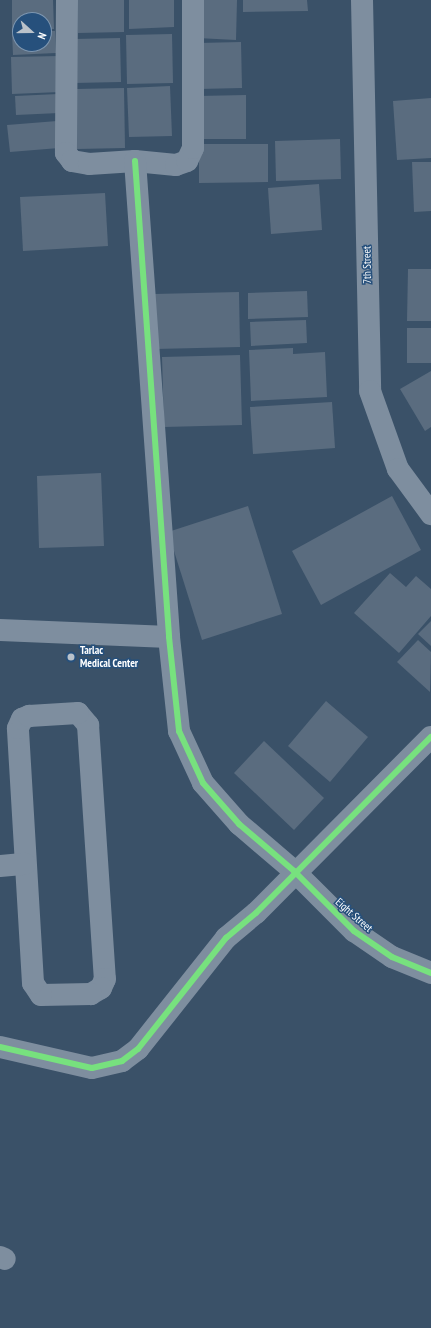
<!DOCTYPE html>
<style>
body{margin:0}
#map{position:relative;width:431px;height:1328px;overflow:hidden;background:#3a5168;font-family:"PT Sans Narrow",sans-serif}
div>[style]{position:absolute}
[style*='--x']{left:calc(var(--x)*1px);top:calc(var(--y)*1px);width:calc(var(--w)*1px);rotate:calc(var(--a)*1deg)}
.building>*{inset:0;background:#5a6c7f}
.minor>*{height:22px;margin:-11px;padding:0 11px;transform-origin:11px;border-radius:11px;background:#7e8e9f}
.cycleway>*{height:6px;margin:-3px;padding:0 3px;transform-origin:3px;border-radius:3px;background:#77e17e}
.dots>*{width:11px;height:11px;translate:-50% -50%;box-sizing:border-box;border:2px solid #26507c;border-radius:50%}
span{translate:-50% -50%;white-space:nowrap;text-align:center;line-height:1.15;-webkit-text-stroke:3px #26507c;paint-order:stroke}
.street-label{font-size:11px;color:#fff}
.poi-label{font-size:11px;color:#fff;font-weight:700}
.left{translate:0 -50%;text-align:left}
.north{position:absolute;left:12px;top:12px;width:40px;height:40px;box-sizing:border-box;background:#26507c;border:1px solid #7d96b0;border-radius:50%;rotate:111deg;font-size:11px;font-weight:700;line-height:16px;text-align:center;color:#fff}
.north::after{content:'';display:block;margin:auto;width:14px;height:18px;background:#bac2ca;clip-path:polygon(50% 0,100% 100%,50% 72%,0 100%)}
</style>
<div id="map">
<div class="building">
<div style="clip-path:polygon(12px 0,53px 0,54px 29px,44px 29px,44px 20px,20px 20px,20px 30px,12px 30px)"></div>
<div style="clip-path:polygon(78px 0,124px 0,124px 32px,78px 33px)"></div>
<div style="clip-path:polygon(129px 0,174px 0,174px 27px,129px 29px)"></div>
<div style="clip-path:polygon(199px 0,237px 0,236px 40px,197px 38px)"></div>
<div style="clip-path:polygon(243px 0,307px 0,308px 11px,243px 12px)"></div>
<div style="clip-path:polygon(44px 31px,55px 31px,56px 53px,13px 55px,12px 33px,20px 33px,20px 44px,44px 44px)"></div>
<div style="clip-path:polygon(172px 34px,173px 83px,127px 84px,126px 35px)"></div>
<div style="clip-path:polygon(120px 38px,121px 82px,74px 83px,74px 39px)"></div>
<div style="clip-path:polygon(241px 42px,242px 88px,199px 89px,198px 43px)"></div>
<div style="clip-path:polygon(59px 56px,60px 92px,12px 94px,11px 57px)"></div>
<div style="clip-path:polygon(170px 86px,172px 136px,129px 137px,127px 88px)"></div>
<div style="clip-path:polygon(124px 88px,125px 148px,77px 149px,76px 89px)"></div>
<div style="clip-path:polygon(58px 94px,59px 113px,16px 115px,15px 96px)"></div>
<div style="clip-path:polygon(246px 95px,246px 139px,199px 139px,198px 96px)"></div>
<div style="clip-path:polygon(431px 98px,431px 158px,397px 160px,393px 101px)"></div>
<div style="clip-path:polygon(57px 121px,59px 148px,10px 152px,7px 125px)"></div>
<div style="clip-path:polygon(340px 139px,341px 179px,276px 181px,275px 141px)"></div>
<div style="clip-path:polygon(199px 144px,268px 144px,268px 182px,199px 183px)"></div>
<div style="clip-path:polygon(412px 162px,431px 162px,431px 211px,414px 212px)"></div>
<div style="clip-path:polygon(319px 184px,322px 230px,271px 234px,268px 188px)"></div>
<div style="clip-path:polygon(105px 193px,108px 246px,23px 251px,20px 197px)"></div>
<div style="clip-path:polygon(408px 269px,431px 269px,431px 321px,407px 321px)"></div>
<div style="clip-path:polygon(307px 291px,308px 317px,248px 319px,248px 293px)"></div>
<div style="clip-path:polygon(239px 292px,240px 347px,155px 349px,154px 294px)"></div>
<div style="clip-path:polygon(306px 320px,307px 343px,251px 346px,250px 322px)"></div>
<div style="clip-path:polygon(407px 328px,431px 328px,431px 363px,407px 363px)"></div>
<div style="clip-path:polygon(293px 348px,293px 354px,325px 352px,327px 397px,251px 401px,249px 350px)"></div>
<div style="clip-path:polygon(240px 355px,242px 425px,164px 427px,162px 357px)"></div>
<div style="clip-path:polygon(431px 371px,431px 427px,425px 431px,400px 389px)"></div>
<div style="clip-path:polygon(332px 402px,335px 448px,253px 454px,250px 407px)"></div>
<div style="clip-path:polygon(101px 473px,104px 546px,39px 548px,37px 476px)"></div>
<div style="clip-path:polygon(392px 496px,421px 550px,321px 605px,292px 551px)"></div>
<div style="clip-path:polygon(248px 506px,282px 614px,202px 640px,168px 532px)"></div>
<div style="clip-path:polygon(390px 573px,406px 587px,416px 576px,431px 589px,431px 616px,399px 653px,354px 613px)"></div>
<div style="clip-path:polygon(431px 621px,431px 646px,418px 634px)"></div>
<div style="clip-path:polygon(418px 640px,431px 652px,430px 692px,397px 662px)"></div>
<div style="clip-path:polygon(326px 701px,368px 737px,330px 782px,288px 746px)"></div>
<div style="clip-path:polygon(264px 741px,324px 798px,294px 830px,234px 773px)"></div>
</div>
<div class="minor">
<div style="--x:67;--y:0;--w:153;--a:90.4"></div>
<div style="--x:66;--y:153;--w:10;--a:53"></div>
<div style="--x:72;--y:161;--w:17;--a:10"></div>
<div style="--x:89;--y:164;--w:46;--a:-3.7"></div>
<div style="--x:135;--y:161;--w:41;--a:5.6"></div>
<div style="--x:176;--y:165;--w:12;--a:-20"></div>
<div style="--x:187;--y:161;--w:14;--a:-65"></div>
<div style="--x:193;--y:148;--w:148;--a:-90"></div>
<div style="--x:362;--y:0;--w:391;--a:88.8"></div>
<div style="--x:370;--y:391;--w:83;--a:70.3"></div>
<div style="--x:398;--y:469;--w:56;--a:53.7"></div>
<div style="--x:135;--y:161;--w:477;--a:85.9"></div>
<div style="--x:169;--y:637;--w:95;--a:83.9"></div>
<div style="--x:179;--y:731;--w:57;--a:65.2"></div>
<div style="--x:203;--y:783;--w:55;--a:48.7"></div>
<div style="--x:239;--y:824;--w:72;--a:40.5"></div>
<div style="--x:294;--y:871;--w:85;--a:45"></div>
<div style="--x:354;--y:931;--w:46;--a:34.4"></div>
<div style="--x:392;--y:957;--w:42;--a:22.3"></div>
<div style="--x:0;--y:630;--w:169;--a:2.4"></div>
<div style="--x:78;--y:713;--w:16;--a:50"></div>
<div style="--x:88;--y:725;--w:255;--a:86.2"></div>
<div style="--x:105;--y:979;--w:10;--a:114"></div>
<div style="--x:101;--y:988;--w:12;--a:149"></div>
<div style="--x:91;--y:994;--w:50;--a:178.9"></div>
<div style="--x:41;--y:995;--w:14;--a:-124"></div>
<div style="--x:33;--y:983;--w:255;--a:-93.4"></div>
<div style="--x:18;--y:728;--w:10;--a:-66"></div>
<div style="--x:22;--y:719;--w:8;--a:-23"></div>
<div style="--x:29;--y:716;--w:49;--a:-3.5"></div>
<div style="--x:0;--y:866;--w:25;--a:-5"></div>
<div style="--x:0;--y:1047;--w:94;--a:12.9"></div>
<div style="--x:92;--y:1068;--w:31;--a:-13"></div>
<div style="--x:122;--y:1061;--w:20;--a:-37"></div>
<div style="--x:138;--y:1049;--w:142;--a:-51.6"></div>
<div style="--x:226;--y:938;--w:39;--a:-40"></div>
<div style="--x:256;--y:913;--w:248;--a:-45.2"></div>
<div style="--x:0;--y:1257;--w:5;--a:22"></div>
</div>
<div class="cycleway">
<div style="--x:135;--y:161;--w:477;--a:85.9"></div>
<div style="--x:169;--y:637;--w:95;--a:83.9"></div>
<div style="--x:179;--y:731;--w:57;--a:65.2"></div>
<div style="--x:203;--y:783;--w:55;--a:48.7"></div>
<div style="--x:239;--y:824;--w:72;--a:40.5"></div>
<div style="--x:294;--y:871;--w:85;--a:45"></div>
<div style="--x:354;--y:931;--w:46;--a:34.4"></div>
<div style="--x:392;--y:957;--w:42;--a:22.3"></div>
<div style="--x:0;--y:1047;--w:94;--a:12.9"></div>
<div style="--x:92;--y:1068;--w:31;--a:-13"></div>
<div style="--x:122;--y:1061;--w:20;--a:-37"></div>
<div style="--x:138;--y:1049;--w:142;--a:-51.6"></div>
<div style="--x:226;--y:938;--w:39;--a:-40"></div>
<div style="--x:256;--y:913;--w:248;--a:-45.2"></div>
</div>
<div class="dots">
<div style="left:71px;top:657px;background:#bac2ca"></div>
</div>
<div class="street-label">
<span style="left:367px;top:265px;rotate:-91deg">7th Street</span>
<span style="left:354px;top:915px;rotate:41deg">Eight Street</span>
</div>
<div class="poi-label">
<span class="left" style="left:80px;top:657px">Tarlac<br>Medical Center</span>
</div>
<div class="north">N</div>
</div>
